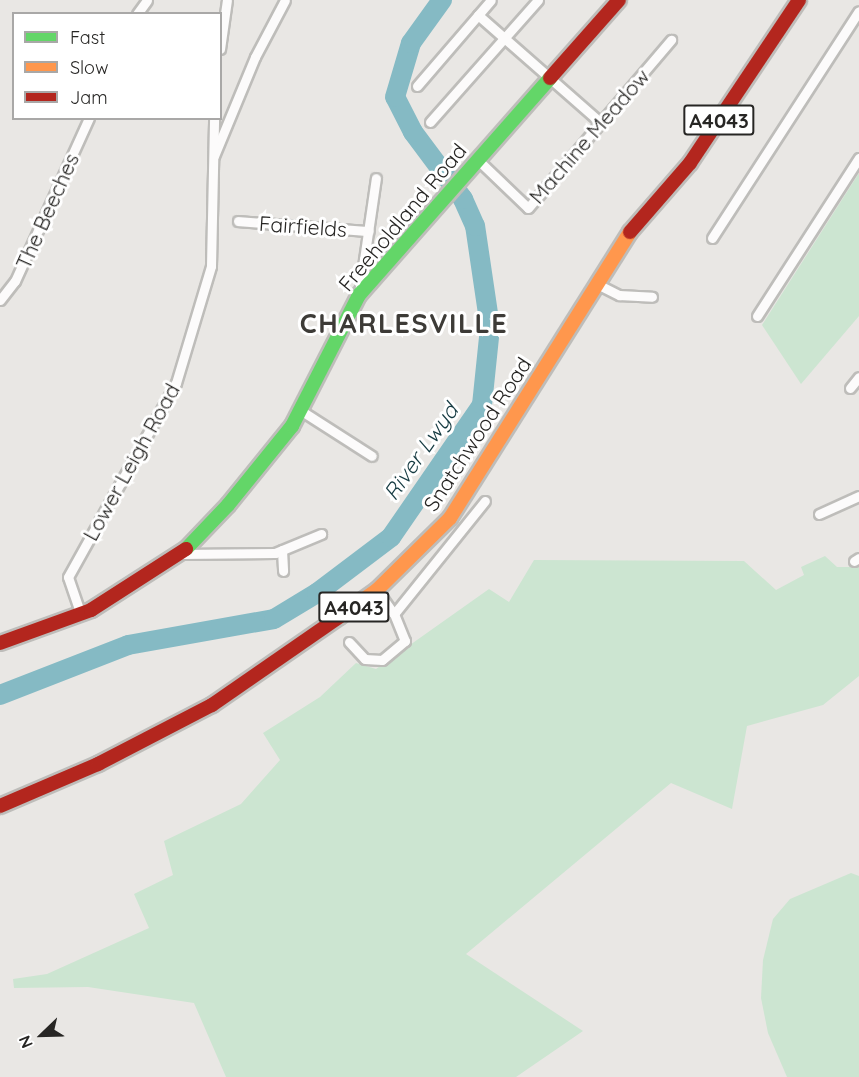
<!DOCTYPE html>
<style>
body{margin:0}
#map{position:relative;width:859px;height:1077px;overflow:hidden;background:#e9e7e4;font-family:Quicksand,sans-serif}
div>[style]{position:absolute}
[style*='--x']{left:calc(var(--x)*1px);top:calc(var(--y)*1px);width:calc(var(--w)*1px);rotate:calc(var(--a)*1deg)}
.green>*{inset:0;background:#cce5d1}
.river>*{height:20px;margin:-10px;padding:0 10px;transform-origin:10px;border-radius:10px;background:#85bac4}
.roads{filter:drop-shadow(2px 0 #bebdba) drop-shadow(-2px 0 #bebdba) drop-shadow(0 2px #bebdba) drop-shadow(0 -2px #bebdba)}
.street>*{height:9px;margin:-4.5px;padding:0 4.5px;transform-origin:4.5px;border-radius:4.5px;background:#fcfbfb}
.fast>*{height:14px;margin:-7px;padding:0 7px;transform-origin:7px;border-radius:7px;background:#63d668}
.slow>*{height:14px;margin:-7px;padding:0 7px;transform-origin:7px;border-radius:7px;background:#ff974d}
.jam>*{height:14px;margin:-7px;padding:0 7px;transform-origin:7px;border-radius:7px;background:#b3261e}
span{translate:-50% -50%;white-space:nowrap;text-align:center;line-height:1.15;-webkit-text-stroke:6px #fff;paint-order:stroke}
.shield-label span{padding:2px 4px;background:#fff;border:2px solid;border-radius:4px;-webkit-text-stroke-width:0}
.shield-label{font-size:20px;color:#272624;font-weight:700}
.street-label{font-size:21px;color:#272624}
.water-label{font-size:22px;color:#153a41;font-style:italic}
.district-label{font-size:27px;color:#3d3b37;font-weight:700;letter-spacing:1.5px}
.legend{position:absolute;left:12px;top:12px;width:210px;height:108px;box-sizing:border-box;background:#fff;border:2px solid #a9a8a7;margin:0;padding:8px 10px;list-style:none;font-size:18px;color:#272624}
.legend li{display:flex;align-items:center;gap:12px;height:30px}
.legend b{width:30px;border:2px solid #a9a8a7}
.north{position:absolute;left:12px;top:1005px;width:60px;height:60px;-webkit-text-stroke:4px #fff;paint-order:stroke;rotate:247deg;font-size:16px;font-weight:700;line-height:24px;text-align:center;color:#272624}
.north::after{content:'';display:block;margin:auto;width:21px;height:27px;background:#272624;clip-path:polygon(50% 0,100% 100%,50% 72%,0 100%)}
</style>
<div id="map">
<div class="green">
<div style="clip-path:polygon(859px 173px,859px 316px,801px 384px,762px 325px)"></div>
<div style="clip-path:polygon(825px 556px,837px 567px,859px 567px,859px 676px,823px 705px,747px 726px,732px 809px,671px 783px,466px 954px,583px 1031px,516px 1077px,226px 1077px,194px 1003px,88px 987px,14px 988px,13px 979px,47px 974px,149px 928px,134px 894px,173px 875px,164px 841px,241px 804px,280px 760px,263px 733px,320px 697px,356px 663px,376px 669px,489px 589px,509px 602px,534px 560px,744px 561px,776px 590px,804px 575px,801px 567px)"></div>
<div style="clip-path:polygon(851px 873px,859px 876px,859px 1077px,787px 1077px,768px 1033px,761px 998px,763px 960px,773px 919px,790px 899px)"></div>
</div>
<div class="river">
<div style="--x:0;--y:695;--w:137;--a:-21.3"></div>
<div style="--x:128;--y:645;--w:148;--a:-10.1"></div>
<div style="--x:274;--y:619;--w:50;--a:-31.2"></div>
<div style="--x:317;--y:593;--w:93;--a:-37.1"></div>
<div style="--x:391;--y:537;--w:160;--a:-55.4"></div>
<div style="--x:482;--y:405;--w:78;--a:-84.1"></div>
<div style="--x:490;--y:327;--w:102;--a:-98.4"></div>
<div style="--x:475;--y:226;--w:30;--a:-114"></div>
<div style="--x:463;--y:199;--w:84;--a:-126.7"></div>
<div style="--x:413;--y:132;--w:39;--a:-117"></div>
<div style="--x:395;--y:97;--w:56;--a:-73.5"></div>
<div style="--x:411;--y:43;--w:53;--a:-54.2"></div>
</div>
<div class="roads">
<div class="street">
<div style="--x:137;--y:14;--w:17;--a:-54"></div>
<div style="--x:478;--y:15;--w:164;--a:41.3"></div>
<div style="--x:220;--y:49;--w:49;--a:-81.9"></div>
<div style="--x:417;--y:86;--w:113;--a:-49.3"></div>
<div style="--x:430;--y:122;--w:163;--a:-48.5"></div>
<div style="--x:214;--y:156;--w:107;--a:-67.5"></div>
<div style="--x:255;--y:57;--w:64;--a:-62.2"></div>
<div style="--x:478;--y:160;--w:69;--a:43.8"></div>
<div style="--x:528;--y:208;--w:221;--a:-49.6"></div>
<div style="--x:238;--y:221;--w:131;--a:4.4"></div>
<div style="--x:712;--y:238;--w:270;--a:-57.1"></div>
<div style="--x:597;--y:284;--w:25;--a:27"></div>
<div style="--x:619;--y:295;--w:33;--a:3"></div>
<div style="--x:359;--y:294;--w:117;--a:-81.7"></div>
<div style="--x:0;--y:300;--w:24;--a:-52"></div>
<div style="--x:15;--y:281;--w:179;--a:-65.6"></div>
<div style="--x:757;--y:316;--w:188;--a:-57.2"></div>
<div style="--x:850;--y:388;--w:14;--a:-51"></div>
<div style="--x:300;--y:410;--w:85;--a:32.6"></div>
<div style="--x:819;--y:514;--w:44;--a:-24.2"></div>
<div style="--x:282;--y:550;--w:21;--a:87"></div>
<div style="--x:181;--y:554;--w:94;--a:-0.6"></div>
<div style="--x:275;--y:553;--w:50;--a:-22.4"></div>
<div style="--x:854;--y:561;--w:6;--a:-31"></div>
<div style="--x:377;--y:590;--w:29;--a:55"></div>
<div style="--x:394;--y:614;--w:145;--a:-51.2"></div>
<div style="--x:81;--y:615;--w:40;--a:-108.9"></div>
<div style="--x:68;--y:577;--w:222;--a:-60.9"></div>
<div style="--x:176;--y:383;--w:122;--a:-73.3"></div>
<div style="--x:211;--y:266;--w:148;--a:-88.8"></div>
<div style="--x:349;--y:642;--w:23;--a:47"></div>
<div style="--x:365;--y:659;--w:17;--a:3"></div>
<div style="--x:382;--y:660;--w:30;--a:-40"></div>
<div style="--x:405;--y:641;--w:29;--a:-112"></div>
</div>
<div class="fast">
<div style="--x:186;--y:549;--w:61;--a:-46.3"></div>
<div style="--x:228;--y:505;--w:102;--a:-51"></div>
<div style="--x:292;--y:426;--w:147;--a:-62.9"></div>
<div style="--x:359;--y:295;--w:289;--a:-48.6"></div>
</div>
<div class="slow">
<div style="--x:339;--y:617;--w:47;--a:-35.4"></div>
<div style="--x:377;--y:590;--w:103;--a:-44.6"></div>
<div style="--x:450;--y:518;--w:338;--a:-57.8"></div>
</div>
<div class="jam">
<div style="--x:550;--y:78;--w:104;--a:-48.5"></div>
<div style="--x:630;--y:232;--w:91;--a:-49"></div>
<div style="--x:690;--y:163;--w:196;--a:-56.2"></div>
<div style="--x:0;--y:643;--w:97;--a:-19.9"></div>
<div style="--x:91;--y:610;--w:113;--a:-32.7"></div>
<div style="--x:0;--y:806;--w:107;--a:-23.2"></div>
<div style="--x:98;--y:764;--w:128;--a:-27.4"></div>
<div style="--x:212;--y:705;--w:155;--a:-34.7"></div>
</div>
</div>
<div class="shield-label">
<span style="left:719px;top:120px">A4043</span>
<span style="left:354px;top:607px">A4043</span>
</div>
<div class="street-label">
<span style="left:589px;top:136px;rotate:-49deg">Machine Meadow</span>
<span style="left:47px;top:211px;rotate:-66deg">The Beeches</span>
<span style="left:402px;top:217px;rotate:-50deg">Freeholdland Road</span>
<span style="left:303px;top:226px;rotate:4deg">Fairfields</span>
<span style="left:477px;top:434px;rotate:-57deg">Snatchwood Road</span>
<span style="left:131px;top:462px;rotate:-61deg">Lower Leigh Road</span>
</div>
<div class="water-label">
<span style="left:421px;top:452px;rotate:-55deg">River Lwyd</span>
</div>
<div class="district-label">
<span style="left:404px;top:324px">CHARLESVILLE</span>
</div>
<ul class="legend">
<li><b style="height:8px;background:#63d668"></b>Fast</li>
<li><b style="height:8px;background:#ff974d"></b>Slow</li>
<li><b style="height:8px;background:#b3261e"></b>Jam</li>
</ul>
<div class="north">N</div>
</div>
